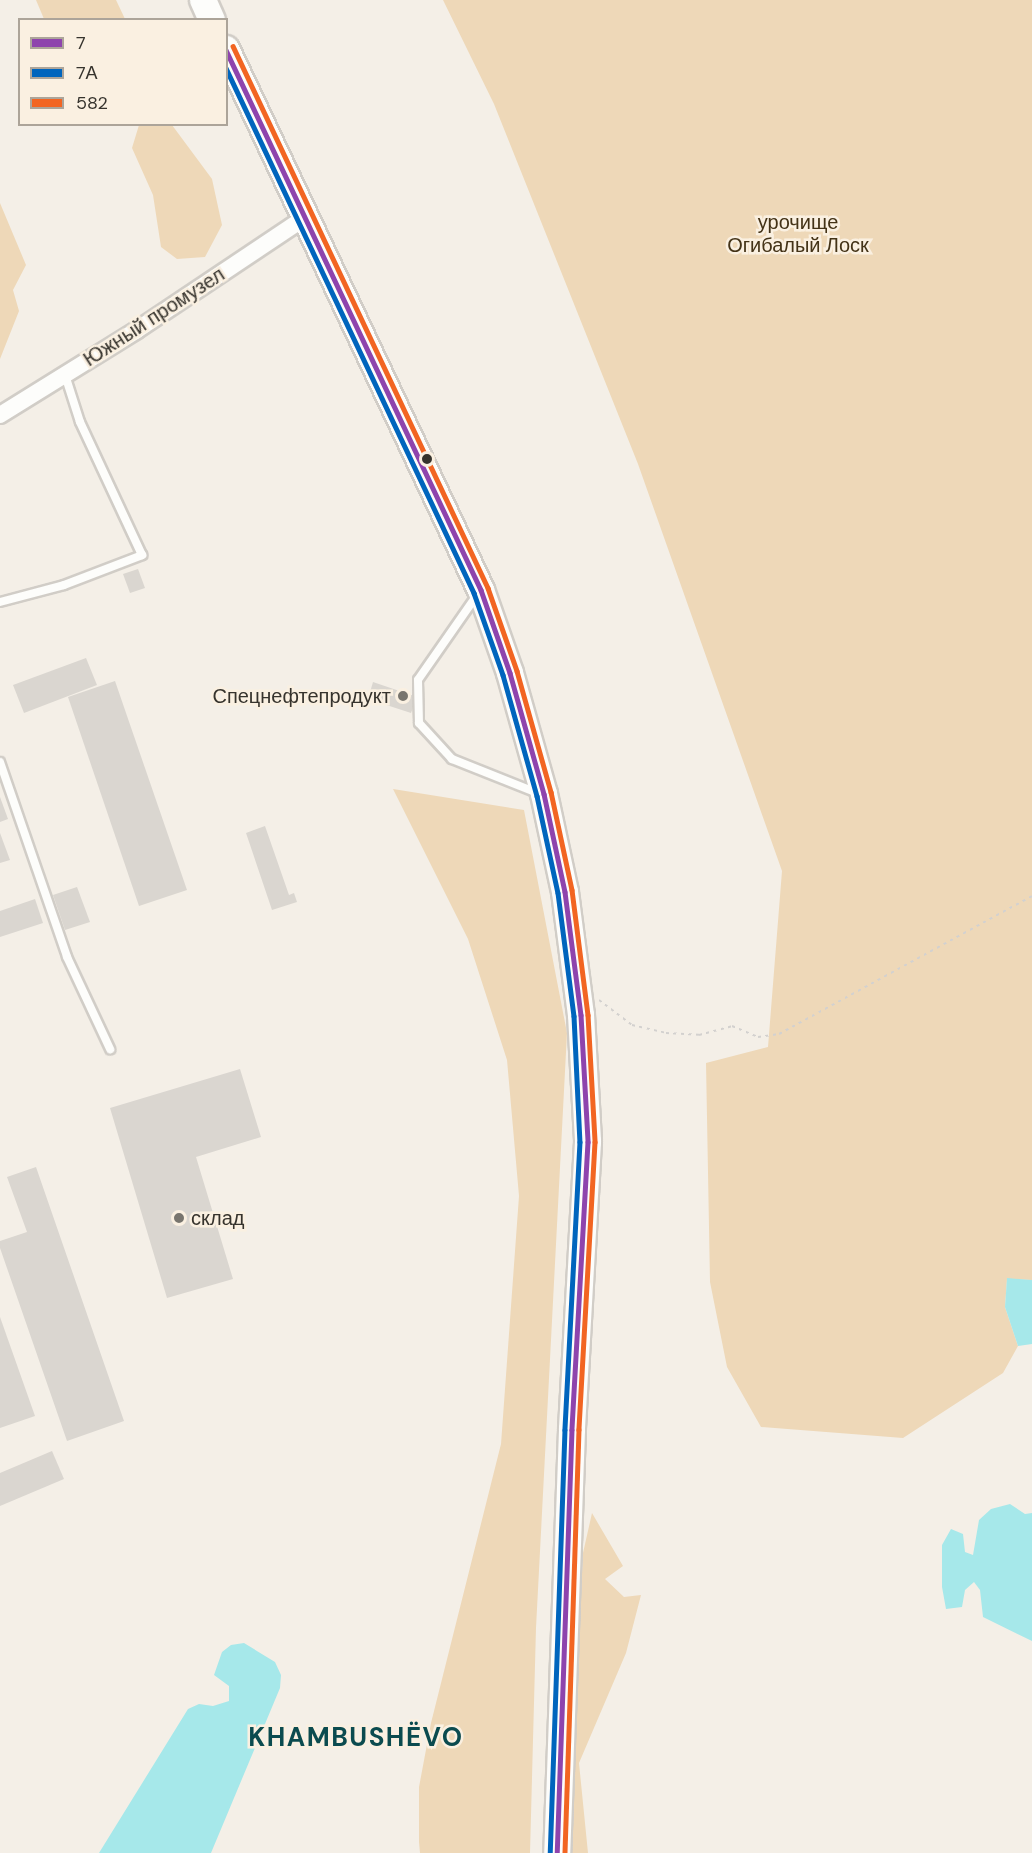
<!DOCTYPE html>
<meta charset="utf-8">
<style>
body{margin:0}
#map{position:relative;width:1032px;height:1853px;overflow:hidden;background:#f4efe7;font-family:"DM Sans",sans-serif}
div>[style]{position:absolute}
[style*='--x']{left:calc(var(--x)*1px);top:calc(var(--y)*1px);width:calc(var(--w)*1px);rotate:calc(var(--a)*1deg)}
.green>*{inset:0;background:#eed8b8}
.water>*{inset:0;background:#a6e8ea}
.building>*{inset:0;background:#dad6d0}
.path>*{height:2px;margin-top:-1px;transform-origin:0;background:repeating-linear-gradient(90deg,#d3d1cf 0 3px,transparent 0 7.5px)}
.roads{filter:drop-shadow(2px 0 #d1cdc7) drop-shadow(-2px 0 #d1cdc7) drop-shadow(0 2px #d1cdc7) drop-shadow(0 -2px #d1cdc7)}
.service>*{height:8px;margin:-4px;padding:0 4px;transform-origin:4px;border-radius:4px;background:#fdfdfb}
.minor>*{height:16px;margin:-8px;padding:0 8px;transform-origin:8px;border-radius:8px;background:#fdfdfb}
.primary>*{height:26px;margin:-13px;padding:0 13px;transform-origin:13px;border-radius:13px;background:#fdfdfb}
.bus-1>*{height:4.5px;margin:-2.25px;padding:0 2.25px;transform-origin:2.25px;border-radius:2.25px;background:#8e44ad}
.bus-2>*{height:4.5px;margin:-2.25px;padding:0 2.25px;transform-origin:2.25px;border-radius:2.25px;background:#0065bd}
.bus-3>*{height:4.5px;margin:-2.25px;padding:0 2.25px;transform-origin:2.25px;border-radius:2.25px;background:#f26522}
.dots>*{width:16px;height:16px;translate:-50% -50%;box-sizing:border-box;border:3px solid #faf0e1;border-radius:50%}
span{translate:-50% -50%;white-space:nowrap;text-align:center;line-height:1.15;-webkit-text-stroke:5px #faf0e1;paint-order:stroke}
.park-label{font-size:20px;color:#443317}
.street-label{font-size:20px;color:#36332d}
.poi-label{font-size:20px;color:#36332d}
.right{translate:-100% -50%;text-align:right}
.left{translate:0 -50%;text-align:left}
.district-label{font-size:26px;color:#0b4b4f;font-weight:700;letter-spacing:1.5px}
.legend{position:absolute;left:18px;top:18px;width:210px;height:108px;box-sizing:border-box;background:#faf0e1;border:2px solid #aca499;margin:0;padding:8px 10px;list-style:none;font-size:18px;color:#36332d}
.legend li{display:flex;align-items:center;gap:12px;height:30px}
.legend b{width:30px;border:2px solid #aca499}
</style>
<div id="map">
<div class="green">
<div style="clip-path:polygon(36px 0,116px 0,125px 19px,44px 19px)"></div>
<div style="clip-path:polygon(443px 0,1032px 0,1032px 1280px,1007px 1279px,1005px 1307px,1018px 1346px,1003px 1373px,903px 1438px,761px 1427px,727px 1367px,710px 1282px,706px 1063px,768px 1047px,782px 871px,638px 464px,494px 104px)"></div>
<div style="clip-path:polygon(139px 125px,172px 125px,212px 179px,222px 225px,205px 257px,177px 259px,161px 247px,153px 195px,132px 148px)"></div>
<div style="clip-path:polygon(0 203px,26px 265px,13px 290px,19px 311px,0 359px)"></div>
<div style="clip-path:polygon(393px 789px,524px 810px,567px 1033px,536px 1628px,530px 1853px,420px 1853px,419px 1842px,419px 1787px,431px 1723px,501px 1444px,519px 1196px,507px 1060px,468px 939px)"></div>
<div style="clip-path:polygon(592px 1513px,623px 1566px,605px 1579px,624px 1597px,641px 1595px,626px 1653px,579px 1763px,588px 1853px,572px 1853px,570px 1810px,583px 1553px)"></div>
</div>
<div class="water">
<div style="clip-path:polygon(1007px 1278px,1032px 1280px,1032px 1344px,1018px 1346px,1005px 1307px)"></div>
<div style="clip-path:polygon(1010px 1504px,1025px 1514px,1032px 1513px,1032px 1641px,983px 1617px,980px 1590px,974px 1582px,965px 1590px,962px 1607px,946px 1609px,942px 1587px,942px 1545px,951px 1529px,963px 1534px,965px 1552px,973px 1555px,979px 1520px,991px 1509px)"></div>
<div style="clip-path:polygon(244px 1643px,275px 1662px,281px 1675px,280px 1688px,211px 1853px,99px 1853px,188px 1709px,199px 1704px,213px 1706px,229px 1701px,229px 1686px,214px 1675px,222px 1652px,231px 1645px)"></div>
</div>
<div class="building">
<div style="clip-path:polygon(138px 569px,145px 588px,130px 593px,123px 574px)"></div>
<div style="clip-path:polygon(86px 658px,97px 685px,24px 713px,13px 685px)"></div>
<div style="clip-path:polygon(115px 681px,187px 890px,139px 906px,68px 697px)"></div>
<div style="clip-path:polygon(373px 682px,417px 697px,411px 713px,368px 699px)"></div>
<div style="clip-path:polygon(0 797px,8px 819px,0 822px)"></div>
<div style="clip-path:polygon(265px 826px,289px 895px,294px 893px,297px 902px,272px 910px,246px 833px)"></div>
<div style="clip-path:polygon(0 833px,10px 860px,0 863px)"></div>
<div style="clip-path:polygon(77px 887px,90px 922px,65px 930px,53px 895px)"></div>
<div style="clip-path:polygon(35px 899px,43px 923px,0 937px,0 911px)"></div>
<div style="clip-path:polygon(240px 1069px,261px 1137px,196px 1157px,233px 1279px,167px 1298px,110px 1108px)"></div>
<div style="clip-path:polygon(36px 1167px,124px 1421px,67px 1441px,0 1248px,0 1241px,27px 1232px,7px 1177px)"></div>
<div style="clip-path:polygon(0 1317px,35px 1416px,0 1428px)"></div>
<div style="clip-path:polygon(52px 1451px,64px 1479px,0 1506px,0 1473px)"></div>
</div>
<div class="path">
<div style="--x:599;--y:1000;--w:41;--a:37.1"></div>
<div style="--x:632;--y:1025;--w:35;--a:13"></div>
<div style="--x:666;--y:1033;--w:33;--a:3"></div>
<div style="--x:699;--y:1035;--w:34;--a:-15"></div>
<div style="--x:732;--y:1026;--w:28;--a:23"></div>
<div style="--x:758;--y:1037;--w:21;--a:-8"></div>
<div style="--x:779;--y:1034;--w:288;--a:-28.6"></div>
</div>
<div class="roads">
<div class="service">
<div style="--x:477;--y:595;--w:103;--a:124.8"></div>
<div style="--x:418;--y:680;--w:43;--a:88.7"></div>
<div style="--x:419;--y:723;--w:49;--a:47.5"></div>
<div style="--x:452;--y:759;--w:95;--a:21.7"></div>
<div style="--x:0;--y:602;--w:66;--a:-14.9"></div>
<div style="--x:64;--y:585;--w:84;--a:-21"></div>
<div style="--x:142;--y:555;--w:147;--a:-115"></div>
<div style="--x:80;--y:422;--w:49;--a:-107.7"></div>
<div style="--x:0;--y:762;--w:206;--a:71"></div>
<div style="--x:67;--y:957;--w:102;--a:64.9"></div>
</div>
<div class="minor">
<div style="--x:0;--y:415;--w:161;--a:-31.8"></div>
<div style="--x:137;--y:330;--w:205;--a:-33.8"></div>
</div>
<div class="primary">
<div style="--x:203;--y:0;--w:22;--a:66"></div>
<div style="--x:226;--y:49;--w:598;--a:64.76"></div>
<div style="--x:481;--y:590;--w:88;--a:70.7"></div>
<div style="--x:510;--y:673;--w:126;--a:74.3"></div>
<div style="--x:544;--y:794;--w:100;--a:77.9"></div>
<div style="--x:565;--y:892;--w:124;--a:82.6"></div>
<div style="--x:581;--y:1015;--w:127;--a:86.8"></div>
<div style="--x:588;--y:1142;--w:288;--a:93.2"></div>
<div style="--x:572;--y:1430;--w:423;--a:92"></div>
</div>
</div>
<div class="bus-1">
<div style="--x:226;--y:50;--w:597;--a:64.72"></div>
<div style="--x:481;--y:590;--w:88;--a:70.7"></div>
<div style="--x:510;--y:673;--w:126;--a:74.3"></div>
<div style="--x:544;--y:794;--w:100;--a:77.9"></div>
<div style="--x:565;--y:892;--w:124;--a:82.6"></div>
<div style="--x:581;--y:1015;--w:127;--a:86.8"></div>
<div style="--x:588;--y:1142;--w:288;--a:93.2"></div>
<div style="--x:572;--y:1430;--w:423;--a:92"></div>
</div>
<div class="bus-2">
<div style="--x:226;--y:68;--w:581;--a:64.71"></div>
<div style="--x:474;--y:593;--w:87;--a:70.5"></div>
<div style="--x:503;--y:675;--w:126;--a:74.3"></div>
<div style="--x:537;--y:796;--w:99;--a:77.8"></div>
<div style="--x:558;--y:893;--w:124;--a:82.6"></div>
<div style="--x:574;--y:1016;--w:126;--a:87.3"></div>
<div style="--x:580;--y:1142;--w:288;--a:93"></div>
<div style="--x:565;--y:1430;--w:423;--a:92"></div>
</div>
<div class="bus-3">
<div style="--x:233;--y:46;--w:599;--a:64.8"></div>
<div style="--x:488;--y:588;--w:88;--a:70.7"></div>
<div style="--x:517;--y:671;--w:126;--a:74.3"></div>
<div style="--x:551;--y:792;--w:100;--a:77.9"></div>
<div style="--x:572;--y:890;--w:126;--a:82.7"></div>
<div style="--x:588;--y:1015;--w:127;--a:86.8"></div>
<div style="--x:595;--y:1142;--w:288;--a:93.2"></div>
<div style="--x:579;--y:1430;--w:423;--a:91.9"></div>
</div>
<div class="dots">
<div style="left:427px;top:459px;background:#36332d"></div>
<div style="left:403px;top:696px;background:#78756e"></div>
<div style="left:179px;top:1218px;background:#78756e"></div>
</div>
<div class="park-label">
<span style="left:798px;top:234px">урочище<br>Огибалый Лоск</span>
</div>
<div class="street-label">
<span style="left:154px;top:317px;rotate:-33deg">Южный промузел</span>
</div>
<div class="poi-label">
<span class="right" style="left:391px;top:696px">Спецнефтепродукт</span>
<span class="left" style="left:191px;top:1218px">склад</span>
</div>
<div class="district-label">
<span style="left:356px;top:1738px">KHAMBUSHËVO</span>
</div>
<ul class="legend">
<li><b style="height:8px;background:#8e44ad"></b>7</li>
<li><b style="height:8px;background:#0065bd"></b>7А</li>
<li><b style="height:8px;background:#f26522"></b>582</li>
</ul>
</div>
